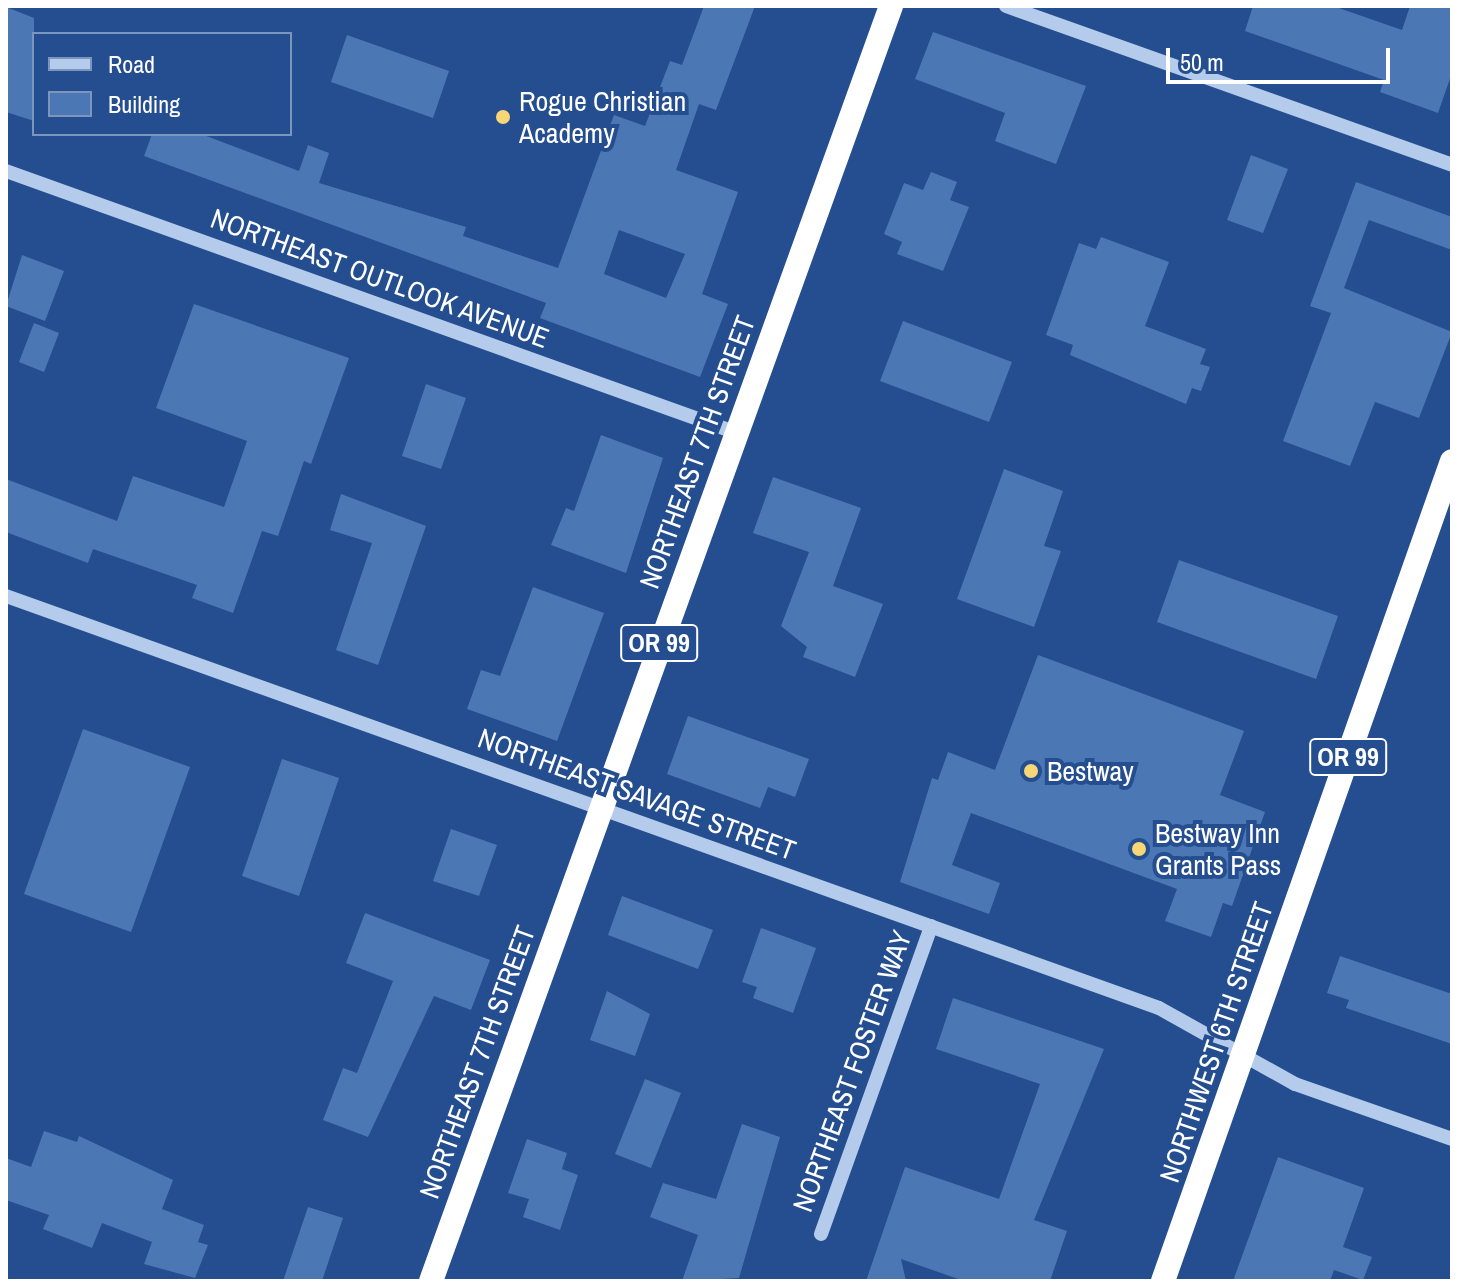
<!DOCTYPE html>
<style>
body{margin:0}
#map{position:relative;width:1458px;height:1287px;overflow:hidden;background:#244e8f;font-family:"Archivo Narrow",sans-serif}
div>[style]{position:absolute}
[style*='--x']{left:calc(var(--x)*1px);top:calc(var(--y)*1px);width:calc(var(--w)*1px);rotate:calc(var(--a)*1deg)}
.building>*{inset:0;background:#4c77b5}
.minor>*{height:14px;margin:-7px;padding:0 7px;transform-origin:7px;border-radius:7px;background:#b4cbeb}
.highway>*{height:24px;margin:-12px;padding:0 12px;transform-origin:12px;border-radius:12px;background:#fff}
.dots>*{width:22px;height:22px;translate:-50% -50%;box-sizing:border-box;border:4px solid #244e8f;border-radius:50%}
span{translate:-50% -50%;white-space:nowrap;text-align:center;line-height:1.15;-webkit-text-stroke:8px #244e8f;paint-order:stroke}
.shield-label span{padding:2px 6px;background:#244e8f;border:2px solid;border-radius:6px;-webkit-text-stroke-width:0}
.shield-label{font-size:26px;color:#fff;font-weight:700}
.poi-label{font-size:28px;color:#fff}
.left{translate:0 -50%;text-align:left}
.street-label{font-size:28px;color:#fff}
.frame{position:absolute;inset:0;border:8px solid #fff;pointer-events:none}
.legend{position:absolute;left:32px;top:32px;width:260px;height:104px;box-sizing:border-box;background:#244e8f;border:2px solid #7c95bc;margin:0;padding:10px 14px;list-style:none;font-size:24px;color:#fff}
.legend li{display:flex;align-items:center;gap:16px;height:40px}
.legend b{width:40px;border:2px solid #7c95bc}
.scale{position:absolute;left:1166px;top:48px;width:224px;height:36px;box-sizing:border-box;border:4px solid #fff;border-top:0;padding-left:10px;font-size:24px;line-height:28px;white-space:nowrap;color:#fff;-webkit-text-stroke:6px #244e8f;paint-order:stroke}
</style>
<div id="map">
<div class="building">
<div style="clip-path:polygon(evenodd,704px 6px,755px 6px,716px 110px,699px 104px,676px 170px,738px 192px,702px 294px,728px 304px,700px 377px,540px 318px,546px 303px,144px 156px,152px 134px,201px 134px,299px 171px,308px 145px,329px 153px,319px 183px,466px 227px,463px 236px,558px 268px,614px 115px,645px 126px,670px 61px,682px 65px,704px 6px,619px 230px,685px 254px,666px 298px,604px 274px,619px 230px)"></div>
<div style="clip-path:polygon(1253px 6px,1333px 6px,1402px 30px,1410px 6px,1452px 6px,1452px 73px,1438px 113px,1380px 92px,1384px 80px,1245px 31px)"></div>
<div style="clip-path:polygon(6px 7px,34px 18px,34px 121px,6px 112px)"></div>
<div style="clip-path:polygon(933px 32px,1086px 86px,1056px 164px,995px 141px,1005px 113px,915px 79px)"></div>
<div style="clip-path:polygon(347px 35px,449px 71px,433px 118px,331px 82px)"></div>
<div style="clip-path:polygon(1251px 155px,1288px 169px,1263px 233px,1227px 220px)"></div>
<div style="clip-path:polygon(931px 172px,957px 182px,950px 200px,969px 207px,943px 271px,897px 254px,902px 242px,884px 234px,904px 183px,923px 190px)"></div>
<div style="clip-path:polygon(1356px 182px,1452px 217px,1452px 250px,1369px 220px,1344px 288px,1452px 332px,1419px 418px,1375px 402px,1350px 466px,1283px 441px,1331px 313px,1310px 306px)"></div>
<div style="clip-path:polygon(1101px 237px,1169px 262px,1145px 326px,1206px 349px,1200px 364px,1210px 367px,1201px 391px,1192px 388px,1186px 404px,1070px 355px,1073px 345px,1046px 335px,1079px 243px,1096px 249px)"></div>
<div style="clip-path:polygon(22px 255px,64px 271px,45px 321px,6px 306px)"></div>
<div style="clip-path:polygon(194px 304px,349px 358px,311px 464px,304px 461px,278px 536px,262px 531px,233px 613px,192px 598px,197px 585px,93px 549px,88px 563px,6px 532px,6px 479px,117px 521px,133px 476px,224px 507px,247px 441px,156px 408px)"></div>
<div style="clip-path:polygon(903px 321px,1012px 362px,989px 422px,880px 381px)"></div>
<div style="clip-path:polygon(34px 323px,59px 333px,44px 372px,19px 362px)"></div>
<div style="clip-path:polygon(426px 384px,466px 398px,441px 469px,402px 456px)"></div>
<div style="clip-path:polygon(601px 435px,663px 458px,626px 573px,551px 545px,566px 508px,574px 511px)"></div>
<div style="clip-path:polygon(1004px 469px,1063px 491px,1044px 546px,1061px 551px,1034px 627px,957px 599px)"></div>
<div style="clip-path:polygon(773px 477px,861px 508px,833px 586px,883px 604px,855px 677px,803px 657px,807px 647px,781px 626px,809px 552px,753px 533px)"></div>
<div style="clip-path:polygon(341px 494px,426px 526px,378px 665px,336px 650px,372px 543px,330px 530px)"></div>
<div style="clip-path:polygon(1179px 560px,1338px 616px,1316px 679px,1157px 622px)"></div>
<div style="clip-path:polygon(533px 587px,604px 613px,557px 741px,467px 709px,481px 670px,500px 676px)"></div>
<div style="clip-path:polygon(1038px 655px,1244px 731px,1220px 795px,1265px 812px,1232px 906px,1223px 903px,1211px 937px,1165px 921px,1177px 889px,971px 813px,952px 865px,1000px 883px,989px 914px,900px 882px,932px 778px,938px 780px,948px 752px,995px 770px)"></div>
<div style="clip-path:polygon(688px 716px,809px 759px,795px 797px,768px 787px,760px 808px,667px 774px)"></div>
<div style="clip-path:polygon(83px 729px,190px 767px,131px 932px,24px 894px)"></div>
<div style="clip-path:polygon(282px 759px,339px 778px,299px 896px,242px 876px)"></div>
<div style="clip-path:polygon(451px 829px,497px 845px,479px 896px,433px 881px)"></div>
<div style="clip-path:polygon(622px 896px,713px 930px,698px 969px,608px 935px)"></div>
<div style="clip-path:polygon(365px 913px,490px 960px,471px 1010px,434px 996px,368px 1137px,323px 1120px,343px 1068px,357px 1073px,393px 981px,346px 963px)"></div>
<div style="clip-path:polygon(761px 928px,816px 948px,793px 1013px,753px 998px,757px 987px,742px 982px)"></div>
<div style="clip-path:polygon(1340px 956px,1452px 994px,1452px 1044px,1346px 1008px,1349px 1000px,1327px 993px)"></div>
<div style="clip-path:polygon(607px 991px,650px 1014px,635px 1056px,590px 1040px)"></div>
<div style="clip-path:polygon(953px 998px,1104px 1049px,1034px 1220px,1067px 1231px,1050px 1281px,964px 1281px,901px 1259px,906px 1281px,866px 1281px,905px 1167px,999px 1199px,1040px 1084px,936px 1049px)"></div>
<div style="clip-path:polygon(645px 1079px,681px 1093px,651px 1168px,615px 1154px)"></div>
<div style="clip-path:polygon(742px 1124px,780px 1137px,739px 1278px,682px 1281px,698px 1235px,650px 1217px,663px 1183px,716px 1199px)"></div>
<div style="clip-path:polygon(44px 1131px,77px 1142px,79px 1136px,173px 1180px,162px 1209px,204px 1225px,198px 1242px,208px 1245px,195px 1278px,144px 1264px,152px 1242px,102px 1223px,92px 1248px,43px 1229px,49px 1215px,6px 1200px,6px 1158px,31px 1167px)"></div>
<div style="clip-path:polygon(527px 1139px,567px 1153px,562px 1169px,578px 1175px,560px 1230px,523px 1217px,529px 1199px,508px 1193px)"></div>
<div style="clip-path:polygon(1278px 1157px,1364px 1188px,1343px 1247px,1372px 1257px,1363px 1280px,1334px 1270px,1330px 1281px,1233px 1281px)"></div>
<div style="clip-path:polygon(308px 1207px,343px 1218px,322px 1281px,283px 1281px)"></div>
</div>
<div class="minor">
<div style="--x:1006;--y:6;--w:473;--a:19.6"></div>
<div style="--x:6;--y:171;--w:777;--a:19.72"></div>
<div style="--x:6;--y:596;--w:1224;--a:19.66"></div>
<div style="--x:1159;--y:1008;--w:156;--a:29.2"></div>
<div style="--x:1295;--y:1084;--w:166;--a:19.3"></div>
<div style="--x:821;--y:1234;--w:327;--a:-70.3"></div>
</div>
<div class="highway">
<div style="--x:431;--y:1281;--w:1355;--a:-70.16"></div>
<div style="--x:1163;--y:1281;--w:869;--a:-70.59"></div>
</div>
<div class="dots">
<div style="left:503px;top:117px;background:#f6d677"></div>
<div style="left:1031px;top:771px;background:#f6d677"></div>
<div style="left:1139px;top:849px;background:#f6d677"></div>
</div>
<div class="shield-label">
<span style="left:659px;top:643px">OR 99</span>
<span style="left:1348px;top:757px">OR 99</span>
</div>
<div class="poi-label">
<span class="left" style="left:519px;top:117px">Rogue Christian<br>Academy</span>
<span class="left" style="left:1047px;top:771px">Bestway</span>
<span class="left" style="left:1155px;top:849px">Bestway Inn<br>Grants Pass</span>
</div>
<div class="street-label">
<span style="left:380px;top:278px;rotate:20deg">NORTHEAST OUTLOOK AVENUE</span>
<span style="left:697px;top:452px;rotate:-70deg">NORTHEAST 7TH STREET</span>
<span style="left:637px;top:794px;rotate:20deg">NORTHEAST SAVAGE STREET</span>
<span style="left:1216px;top:1042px;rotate:-71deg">NORTHWEST 6TH STREET</span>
<span style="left:477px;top:1062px;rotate:-70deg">NORTHEAST 7TH STREET</span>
<span style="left:852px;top:1071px;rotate:-70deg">NORTHEAST FOSTER WAY</span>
</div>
<div class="frame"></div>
<ul class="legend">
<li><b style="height:10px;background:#b4cbeb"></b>Road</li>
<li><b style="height:22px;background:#4c77b5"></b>Building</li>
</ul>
<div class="scale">50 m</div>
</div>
